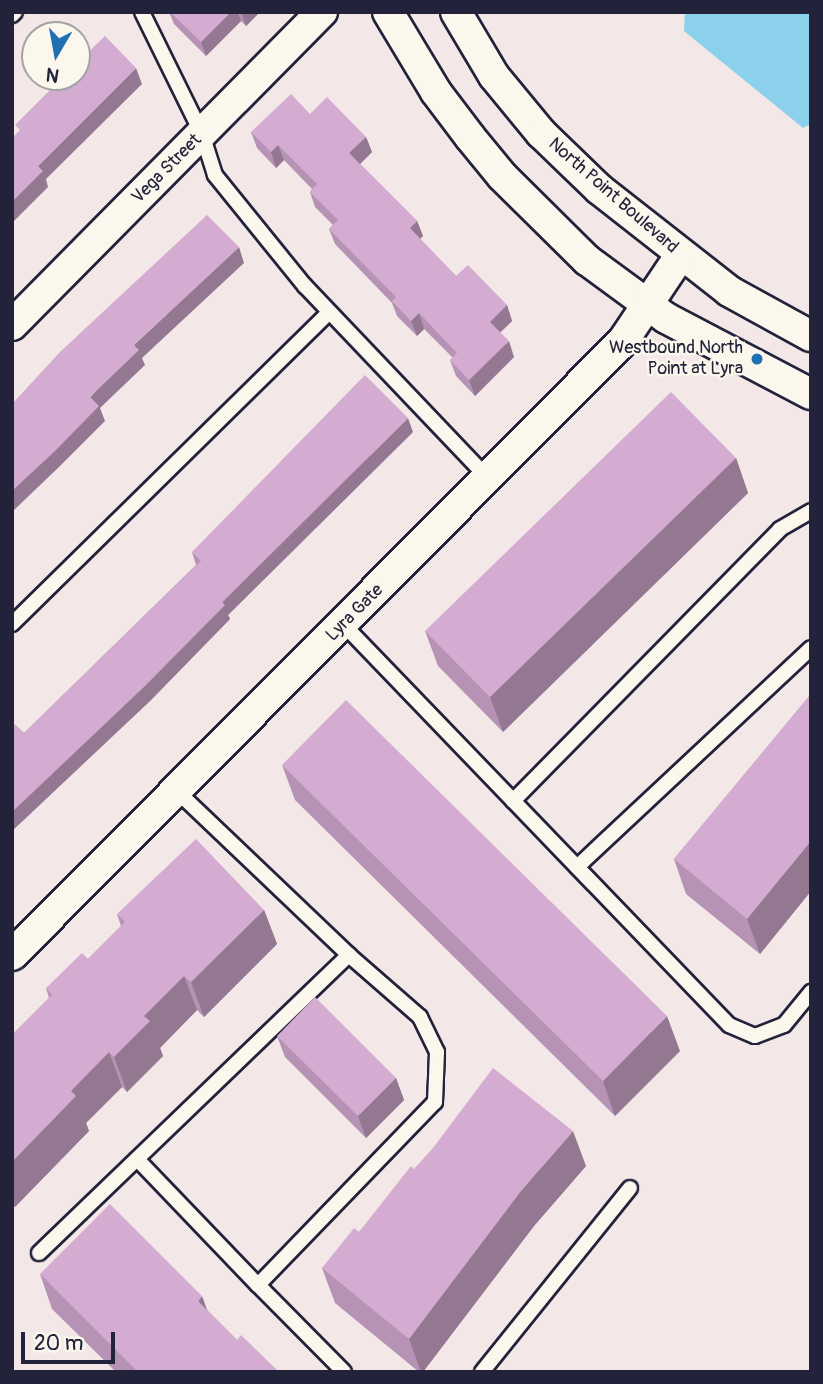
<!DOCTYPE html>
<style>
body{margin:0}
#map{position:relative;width:823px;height:1384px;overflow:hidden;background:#f3e8e7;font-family:Pangolin,sans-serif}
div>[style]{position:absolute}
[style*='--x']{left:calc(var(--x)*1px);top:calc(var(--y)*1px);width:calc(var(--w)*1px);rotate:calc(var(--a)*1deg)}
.water>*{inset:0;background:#8bd1ec}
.roads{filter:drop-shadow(2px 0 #22223b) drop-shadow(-2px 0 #22223b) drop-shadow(0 2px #22223b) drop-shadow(0 -2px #22223b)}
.service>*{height:14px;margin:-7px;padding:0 7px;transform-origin:7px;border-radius:7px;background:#fbf7ec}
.minor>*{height:30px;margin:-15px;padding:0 15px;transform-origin:15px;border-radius:15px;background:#fbf7ec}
.wall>*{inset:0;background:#b693b4}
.shaded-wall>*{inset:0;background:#947892}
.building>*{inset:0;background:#d4abd1}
.dots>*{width:19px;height:19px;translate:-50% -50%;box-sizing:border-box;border:4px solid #fbf7ec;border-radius:50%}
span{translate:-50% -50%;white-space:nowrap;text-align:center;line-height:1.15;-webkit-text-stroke:5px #fbf7ec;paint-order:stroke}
.street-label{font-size:18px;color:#22223b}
.poi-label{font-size:18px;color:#22223b}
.right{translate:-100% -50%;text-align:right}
.frame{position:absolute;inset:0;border:14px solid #22223b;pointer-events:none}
.north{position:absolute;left:21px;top:21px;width:70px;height:70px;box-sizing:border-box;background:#fbf7ec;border:2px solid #a4a2a5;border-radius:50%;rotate:190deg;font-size:19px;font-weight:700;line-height:28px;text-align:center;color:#22223b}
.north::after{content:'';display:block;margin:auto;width:24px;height:32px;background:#1f6fb2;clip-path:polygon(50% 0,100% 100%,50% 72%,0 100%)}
.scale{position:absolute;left:21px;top:1332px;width:94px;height:32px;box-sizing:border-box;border:4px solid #22223b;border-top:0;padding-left:9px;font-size:21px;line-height:24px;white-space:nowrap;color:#22223b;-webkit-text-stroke:5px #fbf7ec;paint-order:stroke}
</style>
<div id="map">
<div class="water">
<div style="clip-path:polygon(685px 12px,811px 12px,811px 124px,803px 128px,684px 31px)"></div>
</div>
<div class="roads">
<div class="service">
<div style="--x:142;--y:12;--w:136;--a:63.8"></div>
<div style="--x:202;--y:134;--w:43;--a:72.4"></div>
<div style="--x:215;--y:175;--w:143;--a:51"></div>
<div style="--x:305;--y:286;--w:265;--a:46.4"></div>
<div style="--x:12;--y:15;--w:4;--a:-45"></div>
<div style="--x:12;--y:624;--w:445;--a:-44.5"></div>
<div style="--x:344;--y:625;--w:555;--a:46.09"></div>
<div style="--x:729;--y:1025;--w:28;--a:23"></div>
<div style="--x:755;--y:1036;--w:31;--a:-21"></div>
<div style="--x:784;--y:1025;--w:43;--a:-50.7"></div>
<div style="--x:513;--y:801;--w:381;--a:-45.5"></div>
<div style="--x:780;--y:529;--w:36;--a:-30"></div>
<div style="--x:577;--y:867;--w:320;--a:-43.1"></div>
<div style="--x:137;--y:1159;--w:175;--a:46.2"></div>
<div style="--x:258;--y:1285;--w:255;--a:-46"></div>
<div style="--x:435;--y:1102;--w:50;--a:-87.7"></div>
<div style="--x:437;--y:1052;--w:39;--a:-116"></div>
<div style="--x:420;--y:1017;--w:94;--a:-138.9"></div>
<div style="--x:39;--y:1253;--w:430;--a:-43.9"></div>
<div style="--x:349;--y:955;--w:236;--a:-136.4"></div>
<div style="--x:258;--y:1285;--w:122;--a:45.3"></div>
<div style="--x:482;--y:1372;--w:236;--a:-51.2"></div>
</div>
<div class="minor">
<div style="--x:388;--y:12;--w:93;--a:59"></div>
<div style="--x:436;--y:92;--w:56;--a:52.9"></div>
<div style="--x:470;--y:137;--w:50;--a:50.6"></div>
<div style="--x:502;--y:176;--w:120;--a:44.7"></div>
<div style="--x:587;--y:260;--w:98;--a:36.3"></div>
<div style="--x:666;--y:318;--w:164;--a:27.7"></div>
<div style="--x:456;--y:12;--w:74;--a:59.3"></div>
<div style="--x:494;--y:76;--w:74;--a:50.5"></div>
<div style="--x:541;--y:133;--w:81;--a:44"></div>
<div style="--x:599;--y:189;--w:165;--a:38.1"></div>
<div style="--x:729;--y:291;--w:94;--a:28.8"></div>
<div style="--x:12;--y:325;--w:441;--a:-45.3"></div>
<div style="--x:12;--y:955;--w:866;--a:-45.14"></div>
<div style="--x:623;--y:341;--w:102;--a:-56.2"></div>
</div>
</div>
<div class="wall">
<div style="clip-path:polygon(169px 12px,260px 12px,246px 26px,241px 21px,206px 56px,174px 24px)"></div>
<div style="clip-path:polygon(310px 114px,366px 137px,372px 152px,360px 164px,417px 221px,423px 236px,420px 239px,456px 276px,507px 305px,512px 321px,500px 333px,514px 357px,475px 396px,456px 376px,450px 360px,453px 358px,424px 329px,417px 336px,397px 316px,392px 303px,335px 244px,329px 229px,333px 225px,315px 207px,310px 192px,312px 189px,284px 160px,276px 168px,257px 148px,251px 132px)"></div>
<div style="clip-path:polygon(413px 432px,228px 615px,230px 619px,151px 700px,12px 831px,12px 722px,24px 733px,196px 565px,192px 552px)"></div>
<div style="clip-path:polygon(736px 458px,748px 493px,503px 732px,438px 666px,425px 631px)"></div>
<div style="clip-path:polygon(811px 694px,811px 891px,760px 954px,686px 894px,674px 859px)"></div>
<div style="clip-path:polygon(282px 765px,680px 1051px,615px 1116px,295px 800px)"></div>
<div style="clip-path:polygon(264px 910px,277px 944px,204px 1017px,197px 1010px,160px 1048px,163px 1056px,127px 1092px,122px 1087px,86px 1123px,89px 1131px,15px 1207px,12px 1204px,12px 1035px,49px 998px,46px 988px,88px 959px,121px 926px,117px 914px)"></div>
<div style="clip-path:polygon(277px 1036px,396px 1078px,404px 1100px,366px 1138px,285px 1057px)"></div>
<div style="clip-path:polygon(586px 1166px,534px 1226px,423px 1372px,419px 1372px,335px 1303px,322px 1268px,359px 1232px,414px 1169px)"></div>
<div style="clip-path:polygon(40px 1274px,207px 1310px,237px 1340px,279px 1372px,116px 1372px,52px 1309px)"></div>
</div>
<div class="shaded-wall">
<div style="clip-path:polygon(231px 12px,238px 12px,241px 21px,206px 56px,201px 42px)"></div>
<div style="clip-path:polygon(241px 12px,260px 12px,246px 26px)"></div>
<div style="clip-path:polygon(136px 68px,142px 84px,46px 179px,48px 187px,12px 223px,12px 202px,38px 166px)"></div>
<div style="clip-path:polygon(366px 137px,372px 152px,355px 169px,349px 153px)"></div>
<div style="clip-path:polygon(278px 145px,284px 160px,276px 168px,271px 152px)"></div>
<div style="clip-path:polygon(417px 221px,423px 236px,415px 244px,410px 228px)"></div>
<div style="clip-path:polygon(239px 247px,244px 263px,142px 358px,145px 365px,100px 408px,105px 421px,60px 466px,12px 512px,12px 491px,134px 345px)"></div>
<div style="clip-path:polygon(507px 305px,512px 321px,495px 337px,490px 322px)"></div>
<div style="clip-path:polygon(419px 313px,424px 329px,417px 336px,411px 321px)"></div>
<div style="clip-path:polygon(509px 341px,514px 357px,475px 396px,469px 380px)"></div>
<div style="clip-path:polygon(408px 418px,413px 432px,228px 615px,230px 619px,151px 700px,12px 831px,12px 812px)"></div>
<div style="clip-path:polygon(736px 458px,748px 493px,503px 732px,490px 697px)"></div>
<div style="clip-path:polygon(811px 841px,811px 891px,760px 954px,747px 919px)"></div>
<div style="clip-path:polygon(264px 910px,277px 944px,204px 1017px,191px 982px)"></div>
<div style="clip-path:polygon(184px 976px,197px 1010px,160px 1048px,163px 1056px,127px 1092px,114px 1057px,144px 1016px)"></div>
<div style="clip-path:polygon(667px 1016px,680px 1051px,615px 1116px,603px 1081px)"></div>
<div style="clip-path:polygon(109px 1052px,122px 1087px,86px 1123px,89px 1131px,15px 1207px,12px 1199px,12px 1162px,71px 1091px)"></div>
<div style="clip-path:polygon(396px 1078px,404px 1100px,366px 1138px,358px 1116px)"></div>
<div style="clip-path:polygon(573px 1131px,586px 1166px,534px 1226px,423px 1372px,421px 1372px,409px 1339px,521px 1191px)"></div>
<div style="clip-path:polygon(202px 1296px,215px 1331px,198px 1301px)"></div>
</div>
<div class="building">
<div style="clip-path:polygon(170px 12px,231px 12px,201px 42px)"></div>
<div style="clip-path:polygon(105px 36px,136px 68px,38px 166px,43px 171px,12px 202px,12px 138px,20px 130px,15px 125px,63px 77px,77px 77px,77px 63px)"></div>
<div style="clip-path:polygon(291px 94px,310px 114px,327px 97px,366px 137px,349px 153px,417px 221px,410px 228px,456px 276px,468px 265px,507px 305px,490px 322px,509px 341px,469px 380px,450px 360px,457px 353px,419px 313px,411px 321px,392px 301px,396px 297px,329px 229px,338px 220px,310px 192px,317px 184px,278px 145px,271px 152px,251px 132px)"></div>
<div style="clip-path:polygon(207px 215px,239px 247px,134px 345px,139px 350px,90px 397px,99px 406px,55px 451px,12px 491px,12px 404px,60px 352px)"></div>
<div style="clip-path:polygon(365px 375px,408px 418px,222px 602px,225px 605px,145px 686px,12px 812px,12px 722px,24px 733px,201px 561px,192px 552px)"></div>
<div style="clip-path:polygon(671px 392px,736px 458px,490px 697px,425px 631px)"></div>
<div style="clip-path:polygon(811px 694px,811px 841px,747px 919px,674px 859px)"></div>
<div style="clip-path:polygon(346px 700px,667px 1016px,603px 1081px,282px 765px)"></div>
<div style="clip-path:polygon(196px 839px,264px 910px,191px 982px,184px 976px,144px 1016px,150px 1021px,114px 1057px,109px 1052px,71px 1091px,76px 1096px,12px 1162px,12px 1035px,52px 995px,46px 988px,82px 953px,88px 959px,125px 922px,117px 914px)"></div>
<div style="clip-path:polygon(315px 997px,396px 1078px,358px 1116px,277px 1036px)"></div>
<div style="clip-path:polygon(493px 1068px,573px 1131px,521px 1191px,409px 1339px,322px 1268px,354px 1228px,359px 1232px,411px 1166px,414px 1169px,433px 1148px)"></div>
<div style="clip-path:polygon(110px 1204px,202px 1296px,198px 1301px,237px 1340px,241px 1335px,279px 1372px,138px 1372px,40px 1274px)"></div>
</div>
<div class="dots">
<div style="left:757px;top:359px;background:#1f6fb2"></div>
</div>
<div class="street-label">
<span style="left:167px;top:169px;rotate:-45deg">Vega Street</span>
<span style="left:613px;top:196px;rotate:41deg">North Point Boulevard</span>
<span style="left:355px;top:613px;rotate:-45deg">Lyra Gate</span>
</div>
<div class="poi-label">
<span class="right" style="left:743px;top:359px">Westbound North<br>Point at Lyra</span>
</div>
<div class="frame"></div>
<div class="north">N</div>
<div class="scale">20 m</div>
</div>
